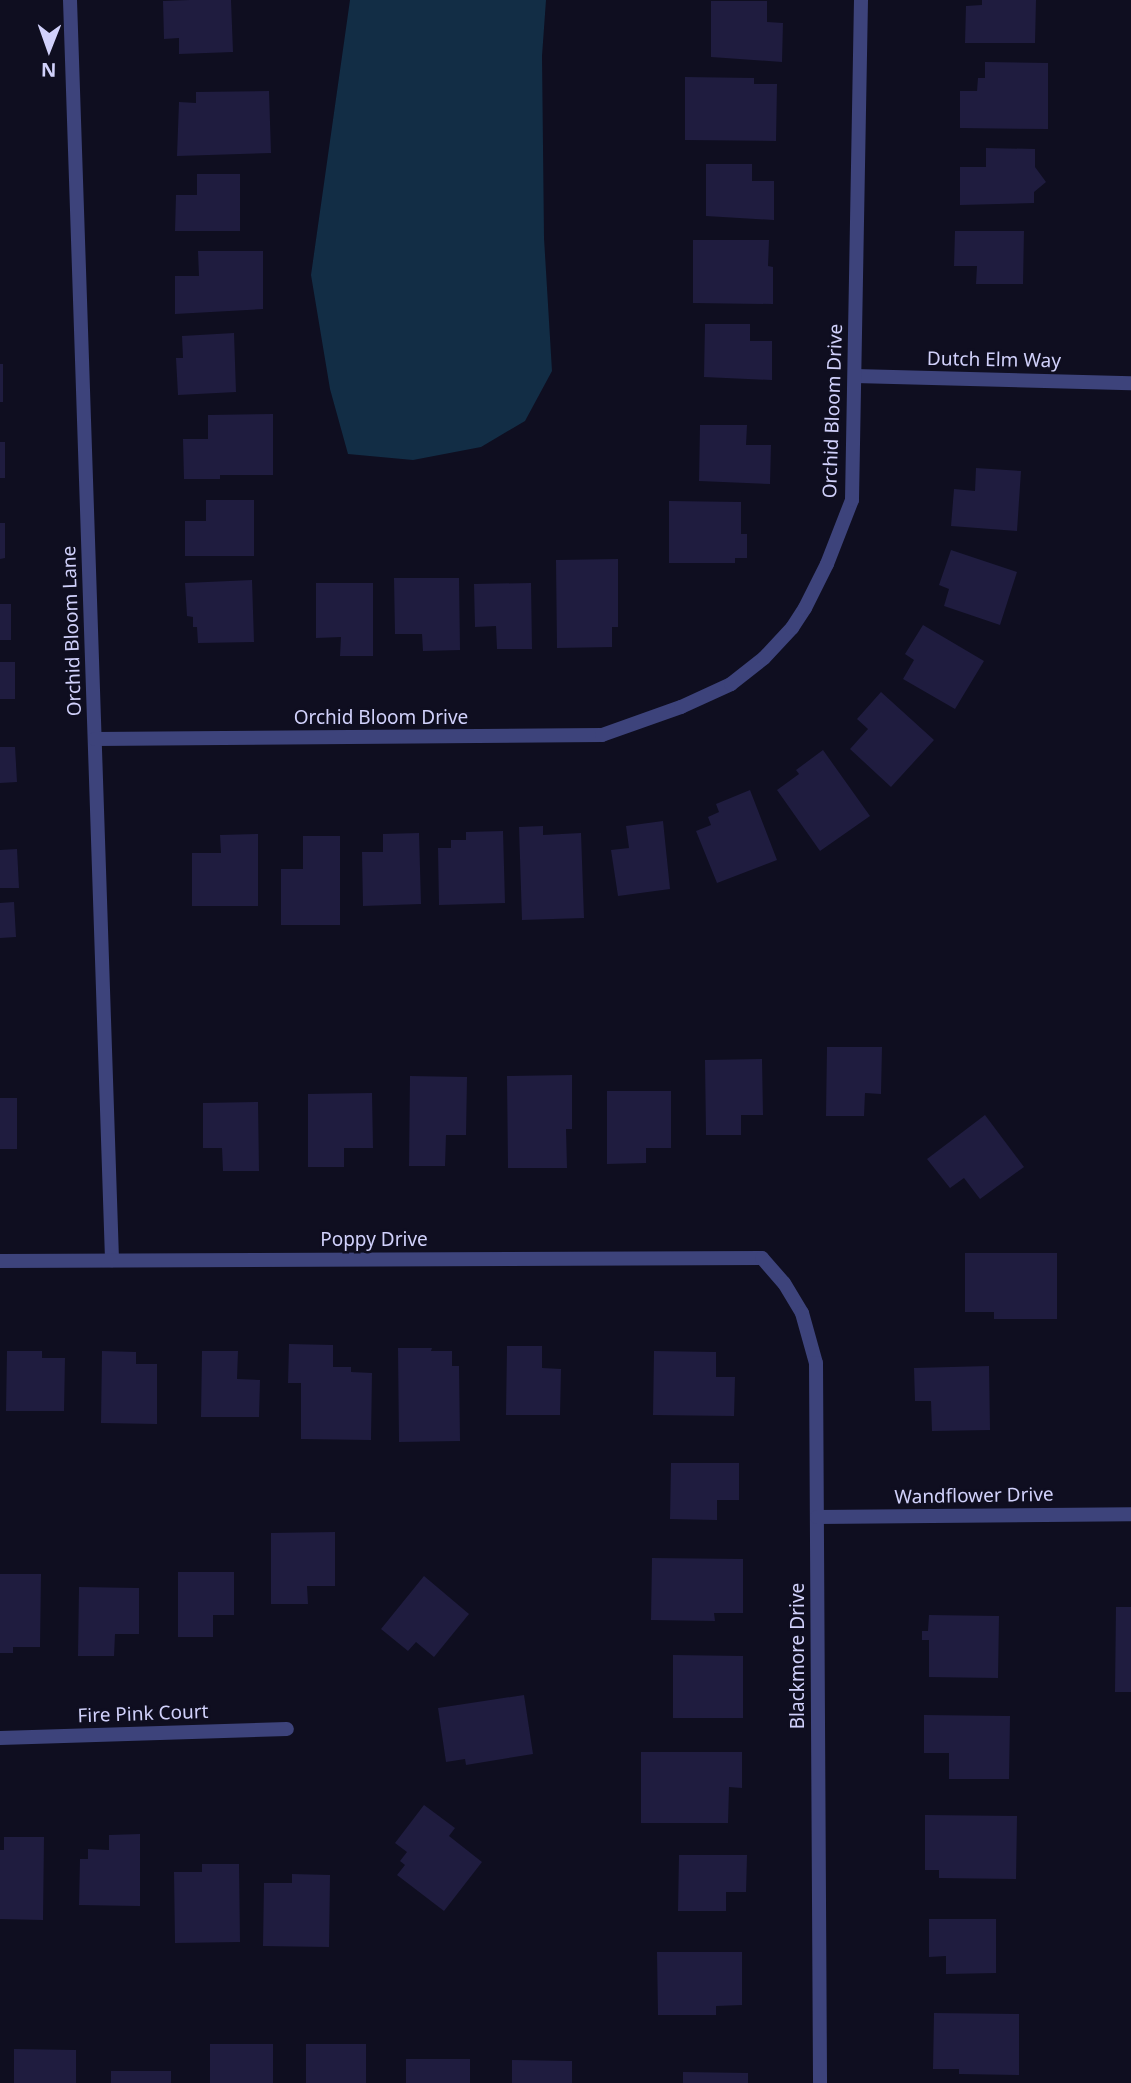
<!DOCTYPE html>
<style>
body{margin:0}
#map{position:relative;width:1131px;height:2083px;overflow:hidden;background:#0f0e20;font-family:"Noto Sans",sans-serif}
div>[style]{position:absolute}
[style*='--x']{left:calc(var(--x)*1px);top:calc(var(--y)*1px);width:calc(var(--w)*1px);rotate:calc(var(--a)*1deg)}
.water>*{inset:0;background:#122d45}
.building>*{inset:0;background:#1f1c3f}
.street>*{height:14px;margin:-7px;padding:0 7px;transform-origin:7px;border-radius:7px;background:#3d437b}
span{translate:-50% -50%;white-space:nowrap;text-align:center;line-height:1.15;-webkit-text-stroke:5px #0f0e20;paint-order:stroke}
.street-label{font-size:19px;color:#d1d1fb}
.north{position:absolute;left:14px;top:14px;width:70px;height:70px;-webkit-text-stroke:5px #0f0e20;paint-order:stroke;rotate:181deg;font-size:19px;font-weight:700;line-height:28px;text-align:center;color:#d1d1fb}
.north::after{content:'';display:block;margin:auto;width:24px;height:32px;background:#d1d1fb;clip-path:polygon(50% 0,100% 100%,50% 72%,0 100%)}
</style>
<div id="map">
<div class="water">
<div style="clip-path:polygon(350px 0,546px 0,542px 56px,544px 238px,552px 371px,525px 421px,481px 447px,413px 460px,348px 454px,330px 389px,311px 275px)"></div>
</div>
<div class="building">
<div style="clip-path:polygon(190px 0,231px 0,233px 52px,179px 54px,179px 38px,164px 39px,163px 1px)"></div>
<div style="clip-path:polygon(982px 0,1036px 0,1035px 43px,965px 43px,966px 6px,982px 5px)"></div>
<div style="clip-path:polygon(711px 1px,767px 1px,767px 22px,783px 23px,782px 62px,711px 57px)"></div>
<div style="clip-path:polygon(985px 62px,1048px 63px,1048px 129px,960px 128px,960px 91px,977px 91px,978px 78px,985px 78px)"></div>
<div style="clip-path:polygon(685px 77px,754px 78px,754px 84px,777px 84px,776px 141px,685px 140px)"></div>
<div style="clip-path:polygon(269px 91px,271px 153px,177px 156px,179px 102px,196px 103px,196px 92px)"></div>
<div style="clip-path:polygon(986px 148px,1035px 149px,1035px 167px,1046px 182px,1034px 192px,1034px 203px,960px 205px,960px 167px,986px 167px)"></div>
<div style="clip-path:polygon(706px 164px,752px 164px,752px 181px,774px 181px,774px 220px,706px 216px)"></div>
<div style="clip-path:polygon(197px 174px,240px 174px,240px 231px,175px 231px,176px 195px,197px 195px)"></div>
<div style="clip-path:polygon(955px 231px,1024px 231px,1023px 284px,976px 284px,977px 266px,954px 266px)"></div>
<div style="clip-path:polygon(693px 240px,769px 240px,768px 266px,773px 267px,773px 304px,693px 303px)"></div>
<div style="clip-path:polygon(198px 251px,263px 251px,263px 309px,175px 314px,175px 276px,199px 276px)"></div>
<div style="clip-path:polygon(705px 324px,750px 324px,750px 341px,772px 341px,772px 380px,704px 377px)"></div>
<div style="clip-path:polygon(234px 333px,236px 392px,178px 395px,176px 358px,183px 358px,182px 336px)"></div>
<div style="clip-path:polygon(0 364px,3px 364px,3px 402px,0 402px)"></div>
<div style="clip-path:polygon(273px 414px,273px 475px,220px 475px,220px 479px,184px 479px,183px 439px,208px 439px,208px 415px)"></div>
<div style="clip-path:polygon(700px 425px,747px 425px,746px 445px,771px 445px,770px 484px,699px 481px)"></div>
<div style="clip-path:polygon(0 442px,5px 442px,5px 478px,0 478px)"></div>
<div style="clip-path:polygon(976px 468px,1021px 471px,1017px 531px,951px 526px,954px 489px,975px 491px)"></div>
<div style="clip-path:polygon(206px 500px,254px 500px,254px 556px,185px 556px,185px 521px,206px 521px)"></div>
<div style="clip-path:polygon(669px 501px,741px 502px,741px 534px,747px 534px,747px 558px,735px 558px,735px 563px,669px 563px)"></div>
<div style="clip-path:polygon(0 523px,5px 523px,5px 558px,0 559px)"></div>
<div style="clip-path:polygon(951px 550px,1017px 572px,1000px 625px,944px 606px,949px 589px,939px 585px)"></div>
<div style="clip-path:polygon(618px 559px,618px 627px,612px 627px,612px 647px,557px 648px,556px 560px)"></div>
<div style="clip-path:polygon(394px 578px,459px 578px,460px 650px,423px 651px,422px 634px,395px 634px)"></div>
<div style="clip-path:polygon(252px 580px,254px 642px,198px 643px,197px 627px,193px 627px,193px 617px,187px 616px,185px 583px)"></div>
<div style="clip-path:polygon(316px 583px,373px 583px,373px 656px,340px 656px,341px 637px,316px 638px)"></div>
<div style="clip-path:polygon(531px 583px,532px 649px,497px 649px,496px 626px,475px 627px,474px 584px)"></div>
<div style="clip-path:polygon(0 604px,11px 604px,11px 640px,0 640px)"></div>
<div style="clip-path:polygon(923px 625px,984px 661px,955px 709px,903px 679px,914px 660px,905px 654px)"></div>
<div style="clip-path:polygon(0 662px,15px 662px,15px 699px,0 699px)"></div>
<div style="clip-path:polygon(881px 692px,934px 740px,891px 787px,850px 749px,868px 729px,857px 719px)"></div>
<div style="clip-path:polygon(0 747px,15px 747px,17px 782px,0 783px)"></div>
<div style="clip-path:polygon(823px 750px,870px 816px,820px 851px,777px 790px,799px 774px,796px 770px)"></div>
<div style="clip-path:polygon(750px 790px,777px 860px,717px 883px,696px 831px,711px 825px,708px 817px,719px 812px,716px 804px)"></div>
<div style="clip-path:polygon(663px 821px,670px 889px,618px 896px,611px 850px,629px 848px,626px 826px)"></div>
<div style="clip-path:polygon(543px 826px,543px 835px,581px 833px,584px 918px,522px 920px,519px 827px)"></div>
<div style="clip-path:polygon(503px 831px,505px 903px,439px 905px,438px 848px,451px 848px,451px 840px,466px 840px,466px 832px)"></div>
<div style="clip-path:polygon(419px 833px,421px 904px,363px 906px,362px 852px,383px 852px,383px 834px)"></div>
<div style="clip-path:polygon(258px 834px,258px 906px,192px 906px,192px 853px,221px 853px,220px 835px)"></div>
<div style="clip-path:polygon(303px 836px,340px 836px,340px 925px,281px 925px,281px 869px,303px 869px)"></div>
<div style="clip-path:polygon(17px 849px,19px 888px,0 888px,0 850px)"></div>
<div style="clip-path:polygon(14px 902px,16px 937px,0 938px,0 903px)"></div>
<div style="clip-path:polygon(827px 1047px,882px 1047px,881px 1094px,865px 1093px,864px 1116px,826px 1116px)"></div>
<div style="clip-path:polygon(762px 1059px,763px 1115px,741px 1115px,741px 1135px,706px 1135px,705px 1060px)"></div>
<div style="clip-path:polygon(572px 1075px,572px 1129px,566px 1129px,567px 1168px,508px 1168px,507px 1076px)"></div>
<div style="clip-path:polygon(410px 1076px,467px 1077px,466px 1135px,446px 1135px,445px 1166px,409px 1166px)"></div>
<div style="clip-path:polygon(607px 1091px,671px 1091px,671px 1148px,646px 1148px,646px 1163px,607px 1164px)"></div>
<div style="clip-path:polygon(372px 1093px,373px 1148px,344px 1148px,344px 1167px,308px 1167px,308px 1094px)"></div>
<div style="clip-path:polygon(0 1098px,17px 1098px,17px 1149px,0 1149px)"></div>
<div style="clip-path:polygon(258px 1102px,259px 1171px,223px 1171px,222px 1148px,203px 1148px,203px 1103px)"></div>
<div style="clip-path:polygon(985px 1115px,1024px 1167px,980px 1199px,964px 1178px,950px 1188px,927px 1159px)"></div>
<div style="clip-path:polygon(965px 1253px,1057px 1253px,1057px 1319px,994px 1319px,994px 1312px,965px 1312px)"></div>
<div style="clip-path:polygon(289px 1344px,333px 1345px,333px 1367px,351px 1367px,351px 1372px,372px 1373px,371px 1440px,301px 1439px,301px 1383px,288px 1383px)"></div>
<div style="clip-path:polygon(507px 1346px,542px 1346px,542px 1368px,561px 1369px,560px 1415px,506px 1415px)"></div>
<div style="clip-path:polygon(398px 1348px,432px 1348px,431px 1351px,452px 1351px,452px 1366px,459px 1366px,460px 1441px,399px 1442px)"></div>
<div style="clip-path:polygon(7px 1351px,42px 1351px,42px 1358px,65px 1358px,64px 1411px,6px 1411px)"></div>
<div style="clip-path:polygon(102px 1351px,136px 1352px,136px 1364px,157px 1364px,157px 1424px,101px 1423px)"></div>
<div style="clip-path:polygon(202px 1351px,238px 1351px,237px 1379px,260px 1380px,259px 1417px,201px 1417px)"></div>
<div style="clip-path:polygon(654px 1351px,716px 1352px,716px 1377px,735px 1377px,734px 1416px,653px 1415px)"></div>
<div style="clip-path:polygon(989px 1366px,990px 1430px,932px 1431px,931px 1401px,915px 1401px,914px 1368px)"></div>
<div style="clip-path:polygon(671px 1463px,739px 1463px,739px 1500px,717px 1500px,717px 1520px,670px 1519px)"></div>
<div style="clip-path:polygon(335px 1532px,335px 1586px,307px 1586px,308px 1604px,271px 1604px,271px 1533px)"></div>
<div style="clip-path:polygon(652px 1558px,743px 1559px,743px 1613px,714px 1613px,715px 1621px,651px 1620px)"></div>
<div style="clip-path:polygon(178px 1572px,234px 1572px,234px 1615px,213px 1615px,213px 1637px,178px 1637px)"></div>
<div style="clip-path:polygon(0 1574px,41px 1574px,40px 1647px,13px 1647px,13px 1653px,0 1653px)"></div>
<div style="clip-path:polygon(424px 1576px,469px 1614px,434px 1657px,416px 1642px,408px 1651px,381px 1629px)"></div>
<div style="clip-path:polygon(79px 1587px,139px 1588px,139px 1634px,115px 1634px,114px 1656px,78px 1656px)"></div>
<div style="clip-path:polygon(1116px 1607px,1131px 1607px,1131px 1692px,1115px 1692px)"></div>
<div style="clip-path:polygon(929px 1615px,999px 1616px,998px 1678px,929px 1677px,929px 1640px,922px 1640px,922px 1631px,928px 1631px)"></div>
<div style="clip-path:polygon(673px 1655px,743px 1656px,743px 1718px,673px 1718px)"></div>
<div style="clip-path:polygon(524px 1695px,533px 1754px,466px 1765px,465px 1759px,446px 1762px,438px 1708px)"></div>
<div style="clip-path:polygon(924px 1715px,1010px 1716px,1009px 1779px,949px 1779px,949px 1753px,924px 1753px)"></div>
<div style="clip-path:polygon(641px 1752px,742px 1752px,742px 1788px,729px 1787px,728px 1823px,641px 1823px)"></div>
<div style="clip-path:polygon(424px 1805px,455px 1828px,449px 1836px,482px 1862px,444px 1911px,397px 1875px,405px 1865px,400px 1861px,407px 1852px,395px 1843px)"></div>
<div style="clip-path:polygon(925px 1815px,1017px 1816px,1016px 1879px,939px 1878px,939px 1870px,925px 1870px)"></div>
<div style="clip-path:polygon(140px 1834px,140px 1906px,79px 1905px,80px 1859px,88px 1859px,88px 1849px,109px 1850px,109px 1835px)"></div>
<div style="clip-path:polygon(4px 1837px,44px 1837px,43px 1920px,0 1919px,0 1850px,4px 1850px)"></div>
<div style="clip-path:polygon(679px 1855px,747px 1855px,746px 1892px,726px 1892px,726px 1911px,678px 1911px)"></div>
<div style="clip-path:polygon(202px 1864px,239px 1864px,240px 1942px,175px 1943px,174px 1872px,202px 1872px)"></div>
<div style="clip-path:polygon(292px 1874px,330px 1875px,329px 1947px,263px 1946px,264px 1883px,292px 1883px)"></div>
<div style="clip-path:polygon(929px 1919px,996px 1919px,996px 1973px,946px 1974px,946px 1956px,929px 1957px)"></div>
<div style="clip-path:polygon(657px 1952px,742px 1952px,742px 2005px,716px 2006px,716px 2015px,658px 2015px)"></div>
<div style="clip-path:polygon(934px 2013px,1019px 2014px,1019px 2075px,959px 2074px,959px 2069px,933px 2069px)"></div>
<div style="clip-path:polygon(210px 2044px,273px 2044px,273px 2083px,210px 2083px)"></div>
<div style="clip-path:polygon(306px 2044px,366px 2044px,366px 2083px,306px 2083px)"></div>
<div style="clip-path:polygon(14px 2049px,76px 2050px,76px 2083px,14px 2083px)"></div>
<div style="clip-path:polygon(406px 2059px,470px 2059px,470px 2083px,406px 2083px)"></div>
<div style="clip-path:polygon(512px 2060px,572px 2061px,572px 2083px,512px 2083px)"></div>
<div style="clip-path:polygon(111px 2071px,171px 2071px,171px 2083px,111px 2083px)"></div>
<div style="clip-path:polygon(683px 2072px,748px 2073px,748px 2083px,683px 2083px)"></div>
</div>
<div class="street">
<div style="--x:70;--y:0;--w:1261;--a:88.09"></div>
<div style="--x:855;--y:376;--w:276;--a:1.5"></div>
<div style="--x:95;--y:739;--w:507;--a:-0.45"></div>
<div style="--x:602;--y:735;--w:84;--a:-19.5"></div>
<div style="--x:681;--y:707;--w:55;--a:-24.7"></div>
<div style="--x:731;--y:684;--w:42;--a:-38.2"></div>
<div style="--x:764;--y:658;--w:41;--a:-47"></div>
<div style="--x:792;--y:628;--w:24;--a:-57"></div>
<div style="--x:805;--y:608;--w:49;--a:-63.4"></div>
<div style="--x:827;--y:564;--w:69;--a:-68.7"></div>
<div style="--x:852;--y:500;--w:500;--a:-88.97"></div>
<div style="--x:0;--y:1261;--w:762;--a:-0.23"></div>
<div style="--x:762;--y:1258;--w:33;--a:49"></div>
<div style="--x:784;--y:1283;--w:35;--a:59"></div>
<div style="--x:802;--y:1313;--w:52;--a:74.4"></div>
<div style="--x:816;--y:1363;--w:720;--a:89.68"></div>
<div style="--x:817;--y:1517;--w:314;--a:-0.5"></div>
<div style="--x:0;--y:1738;--w:287;--a:-1.8"></div>
</div>
<div class="street-label">
<span style="left:994px;top:360px;rotate:1deg">Dutch Elm Way</span>
<span style="left:833px;top:411px;rotate:-88deg">Orchid Bloom Drive</span>
<span style="left:72px;top:631px;rotate:-92deg">Orchid Bloom Lane</span>
<span style="left:381px;top:718px">Orchid Bloom Drive</span>
<span style="left:374px;top:1240px">Poppy Drive</span>
<span style="left:974px;top:1496px;rotate:-1deg">Wandflower Drive</span>
<span style="left:798px;top:1656px;rotate:-90deg">Blackmore Drive</span>
<span style="left:143px;top:1714px;rotate:-2deg">Fire Pink Court</span>
</div>
<div class="north">N</div>
</div>
